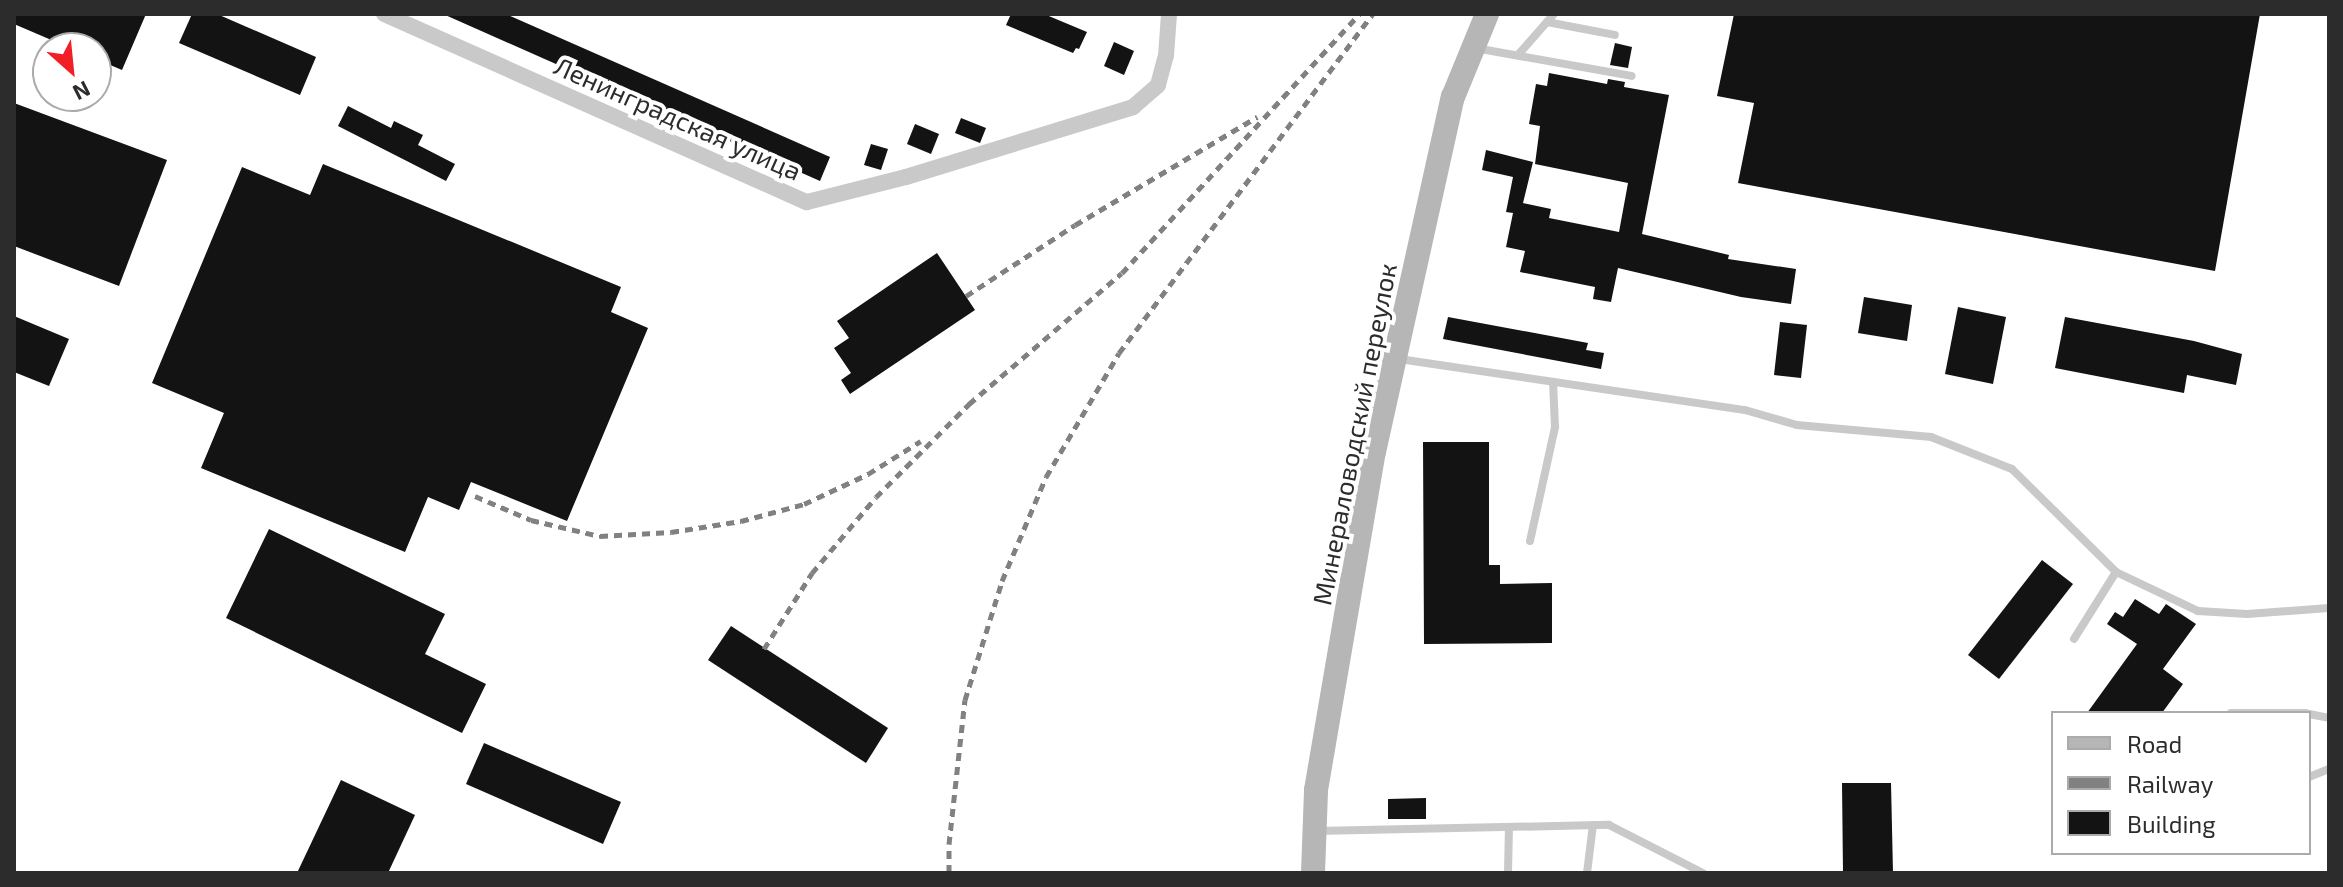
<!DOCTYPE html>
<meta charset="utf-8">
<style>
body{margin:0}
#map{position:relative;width:2343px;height:887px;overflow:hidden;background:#fff;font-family:"Exo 2",sans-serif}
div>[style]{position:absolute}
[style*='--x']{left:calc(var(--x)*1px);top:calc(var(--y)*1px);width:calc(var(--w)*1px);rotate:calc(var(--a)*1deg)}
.building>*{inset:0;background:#131313}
.lane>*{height:8px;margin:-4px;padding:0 4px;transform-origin:4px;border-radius:4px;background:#c9c9c9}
.street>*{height:16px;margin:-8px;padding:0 8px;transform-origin:8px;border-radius:8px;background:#c9c9c9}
.secondary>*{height:24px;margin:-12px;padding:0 12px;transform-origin:12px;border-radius:12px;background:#b6b6b6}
.rail>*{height:5px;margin-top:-2.5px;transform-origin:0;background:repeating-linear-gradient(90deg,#818181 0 8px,transparent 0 14px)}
span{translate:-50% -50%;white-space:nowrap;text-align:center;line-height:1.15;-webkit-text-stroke:8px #fff;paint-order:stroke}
.street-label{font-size:26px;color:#2c2c2c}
.frame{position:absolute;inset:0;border:16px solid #2c2c2c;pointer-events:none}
.legend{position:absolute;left:2051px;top:711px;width:260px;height:144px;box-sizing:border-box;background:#fff;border:2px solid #ababab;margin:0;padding:10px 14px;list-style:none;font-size:24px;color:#2c2c2c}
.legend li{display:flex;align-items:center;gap:16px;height:40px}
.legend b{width:40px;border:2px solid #ababab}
.north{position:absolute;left:32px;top:32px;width:80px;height:80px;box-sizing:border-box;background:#fff;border:2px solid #ababab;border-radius:50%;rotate:153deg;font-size:22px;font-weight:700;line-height:32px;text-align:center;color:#2c2c2c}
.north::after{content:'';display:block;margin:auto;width:28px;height:36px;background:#f21f27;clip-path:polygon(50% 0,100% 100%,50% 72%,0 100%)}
</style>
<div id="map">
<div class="building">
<div style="clip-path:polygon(14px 14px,146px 14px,122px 70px,96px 59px,96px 48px,70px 48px,14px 24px)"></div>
<div style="clip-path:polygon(192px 14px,217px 14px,316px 57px,300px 95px,179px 43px)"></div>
<div style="clip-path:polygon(443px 14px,506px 14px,830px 157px,820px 181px)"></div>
<div style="clip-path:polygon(1011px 14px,1044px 14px,1087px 32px,1079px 49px,1076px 48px,1073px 53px,1006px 25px)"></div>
<div style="clip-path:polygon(1734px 14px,2260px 14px,2215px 271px,1738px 183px,1754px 103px,1717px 96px)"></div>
<div style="clip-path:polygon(1114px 42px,1134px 51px,1124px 75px,1104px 66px)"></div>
<div style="clip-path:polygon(1615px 43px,1632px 47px,1628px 68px,1610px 65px)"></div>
<div style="clip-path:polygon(1549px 73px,1607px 84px,1608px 79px,1625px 82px,1624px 87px,1669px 95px,1642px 234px,1729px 255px,1728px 259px,1796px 269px,1791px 304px,1741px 297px,1618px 268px,1611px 302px,1593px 299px,1595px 287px,1520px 272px,1525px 251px,1506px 247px,1513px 213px,1506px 212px,1513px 177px,1482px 170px,1486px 150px,1533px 162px,1523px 203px,1551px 209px,1549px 218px,1619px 232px,1628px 183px,1535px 164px,1540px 126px,1529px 124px,1536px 84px,1547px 86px)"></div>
<div style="clip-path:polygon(14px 103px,167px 160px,119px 286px,14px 246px)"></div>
<div style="clip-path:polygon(348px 106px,391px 128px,394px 121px,423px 135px,418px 145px,455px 164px,446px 181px,338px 126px)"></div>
<div style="clip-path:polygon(961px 118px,986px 128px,980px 143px,955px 133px)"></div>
<div style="clip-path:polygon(915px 124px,939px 134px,931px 154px,907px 144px)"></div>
<div style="clip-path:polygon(871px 144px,888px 149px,881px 170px,864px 165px)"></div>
<div style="clip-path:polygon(323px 164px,621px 287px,611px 312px,648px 328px,567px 521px,471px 482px,459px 510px,428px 497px,405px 552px,201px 468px,224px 413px,152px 383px,242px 167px,310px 195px)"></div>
<div style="clip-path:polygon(937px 253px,975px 310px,850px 394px,841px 380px,851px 373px,834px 348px,849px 338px,837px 321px)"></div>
<div style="clip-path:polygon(1864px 297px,1912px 305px,1907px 341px,1858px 333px)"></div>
<div style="clip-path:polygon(1958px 307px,2006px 317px,1993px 384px,1945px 374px)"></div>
<div style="clip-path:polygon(14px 316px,69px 339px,49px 386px,14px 372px)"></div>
<div style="clip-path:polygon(1448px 317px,1588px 343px,1586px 350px,1604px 353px,1601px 369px,1443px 339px)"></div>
<div style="clip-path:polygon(2065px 317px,2194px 341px,2242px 354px,2236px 385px,2187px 375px,2184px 393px,2055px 368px)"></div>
<div style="clip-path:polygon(1780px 322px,1807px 325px,1801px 378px,1774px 375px)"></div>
<div style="clip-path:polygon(1423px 442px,1489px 442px,1489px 565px,1500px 565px,1500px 584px,1552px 583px,1552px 643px,1424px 644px)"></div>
<div style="clip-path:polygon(269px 529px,445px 614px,425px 654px,486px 684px,462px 733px,226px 618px)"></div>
<div style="clip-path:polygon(2042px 560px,2073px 584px,1999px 679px,1968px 655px)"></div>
<div style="clip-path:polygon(2135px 599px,2159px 614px,2166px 604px,2196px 624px,2163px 669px,2183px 684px,2162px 713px,2087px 713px,2137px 644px,2107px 624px,2115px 612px,2123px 617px)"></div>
<div style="clip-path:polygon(731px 626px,888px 728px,866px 763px,708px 660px)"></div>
<div style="clip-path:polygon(484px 743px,621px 802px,603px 844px,466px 784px)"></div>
<div style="clip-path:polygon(341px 780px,415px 815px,388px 873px,297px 873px)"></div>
<div style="clip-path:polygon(1842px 783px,1891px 783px,1893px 873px,1843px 873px)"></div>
<div style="clip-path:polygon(1426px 798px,1426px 819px,1388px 819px,1388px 799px)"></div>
</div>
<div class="lane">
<div style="--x:1547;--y:22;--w:69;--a:10.8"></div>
<div style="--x:1475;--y:48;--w:159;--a:10.1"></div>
<div style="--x:1518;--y:55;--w:55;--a:-48.7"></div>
<div style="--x:1399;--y:359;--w:350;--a:8.4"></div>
<div style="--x:1745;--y:410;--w:54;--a:16.1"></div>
<div style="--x:1797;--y:425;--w:135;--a:5.1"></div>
<div style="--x:1931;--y:437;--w:87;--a:21.6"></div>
<div style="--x:2012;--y:469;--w:146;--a:44.7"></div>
<div style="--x:2116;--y:572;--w:79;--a:122.1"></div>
<div style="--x:1530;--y:541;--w:117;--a:-77.6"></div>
<div style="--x:1555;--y:427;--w:45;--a:-92.5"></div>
<div style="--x:2116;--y:572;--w:91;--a:25.4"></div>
<div style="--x:2198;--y:611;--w:49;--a:3.5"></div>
<div style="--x:2247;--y:614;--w:82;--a:-4.2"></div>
<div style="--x:2231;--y:713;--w:75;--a:0"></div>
<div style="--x:2309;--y:714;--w:20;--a:11"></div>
<div style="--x:2309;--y:777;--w:22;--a:-22"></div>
<div style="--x:1316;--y:831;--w:293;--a:-1.2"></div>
<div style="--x:1609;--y:825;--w:106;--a:27.1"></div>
<div style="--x:1508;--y:873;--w:46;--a:-88.8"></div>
<div style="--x:1587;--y:873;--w:48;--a:-82.9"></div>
</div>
<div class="street">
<div style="--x:384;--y:14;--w:463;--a:24"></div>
<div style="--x:807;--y:202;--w:102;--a:-14.2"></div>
<div style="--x:906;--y:177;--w:238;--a:-17.1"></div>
<div style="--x:1133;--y:107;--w:33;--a:-41"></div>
<div style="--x:1158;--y:85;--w:30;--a:-75"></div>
<div style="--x:1166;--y:56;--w:42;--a:-85.9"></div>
</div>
<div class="secondary">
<div style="--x:1313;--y:873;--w:83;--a:-87.9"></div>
<div style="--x:1316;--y:790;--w:343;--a:-80.3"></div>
<div style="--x:1374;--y:452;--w:364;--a:-77.5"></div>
<div style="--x:1453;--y:97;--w:90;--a:-67.7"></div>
</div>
<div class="rail">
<div style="--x:966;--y:296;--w:130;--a:-33.1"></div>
<div style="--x:1075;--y:225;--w:212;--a:-30.7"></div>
<div style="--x:475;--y:496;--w:61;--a:23.2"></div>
<div style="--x:531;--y:520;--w:71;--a:13.1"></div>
<div style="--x:600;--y:536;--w:71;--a:-3.2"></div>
<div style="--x:671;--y:532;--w:71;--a:-8.9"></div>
<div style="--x:741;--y:521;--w:65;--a:-15.1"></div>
<div style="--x:804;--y:504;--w:71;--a:-25.1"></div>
<div style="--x:868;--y:474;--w:62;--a:-31.9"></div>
<div style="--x:764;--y:649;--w:90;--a:-57.7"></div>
<div style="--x:812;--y:573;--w:99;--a:-49.9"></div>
<div style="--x:876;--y:497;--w:132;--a:-45"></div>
<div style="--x:969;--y:404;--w:201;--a:-40.6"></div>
<div style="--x:1122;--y:273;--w:351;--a:-47.5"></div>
<div style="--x:949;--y:873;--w:29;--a:-90"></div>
<div style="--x:949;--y:844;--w:145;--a:-83.7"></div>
<div style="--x:965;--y:700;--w:125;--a:-72.7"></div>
<div style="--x:1002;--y:581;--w:113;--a:-67.1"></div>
<div style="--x:1046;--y:477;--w:144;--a:-59.5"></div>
<div style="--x:1119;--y:353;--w:424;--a:-53.2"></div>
</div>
<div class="street-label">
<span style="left:678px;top:118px;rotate:24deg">Ленинградская улица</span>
<span style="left:1354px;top:434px;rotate:-79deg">Минераловодский переулок</span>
</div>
<div class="frame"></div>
<ul class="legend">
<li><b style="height:10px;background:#b6b6b6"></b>Road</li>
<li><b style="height:10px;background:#818181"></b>Railway</li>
<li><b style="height:22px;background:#131313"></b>Building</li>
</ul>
<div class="north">N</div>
</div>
